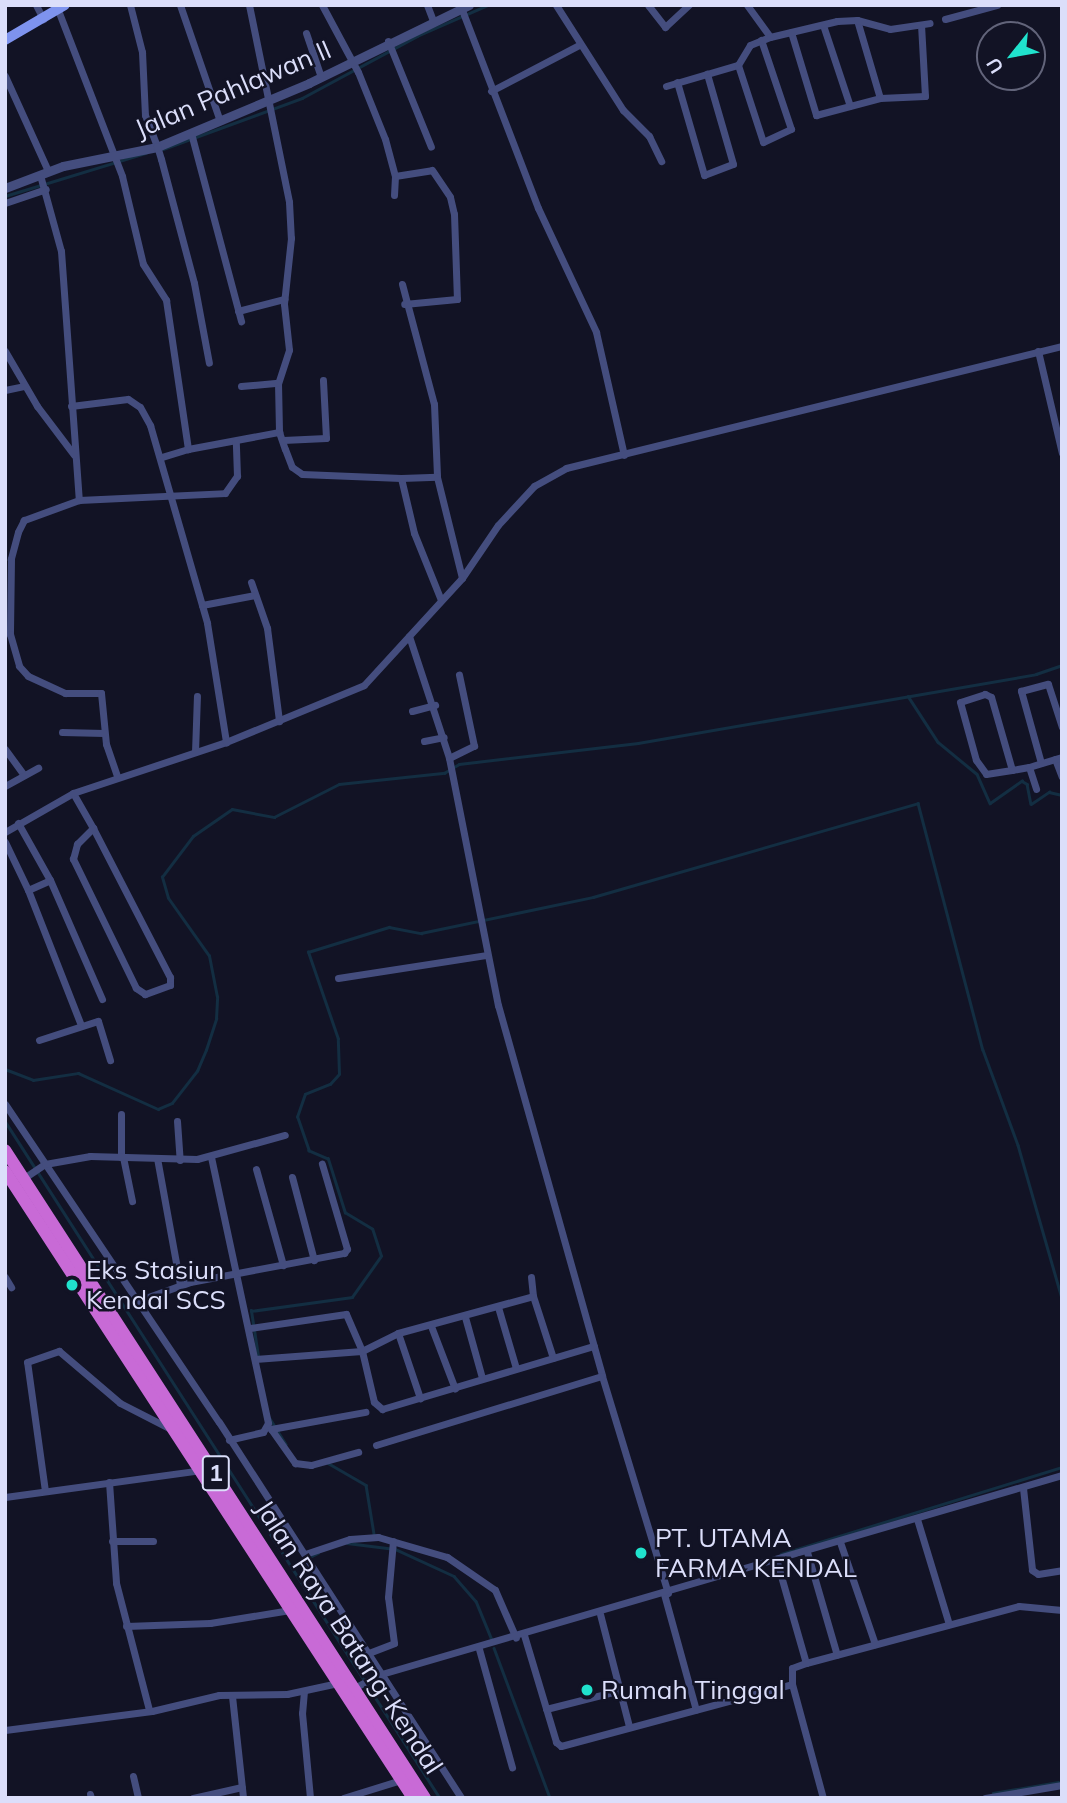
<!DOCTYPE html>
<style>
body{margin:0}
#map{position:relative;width:1067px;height:1803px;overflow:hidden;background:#121325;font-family:Mulish,sans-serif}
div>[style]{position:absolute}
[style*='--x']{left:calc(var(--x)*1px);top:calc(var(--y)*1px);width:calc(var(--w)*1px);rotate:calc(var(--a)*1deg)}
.stream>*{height:2.5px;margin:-1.25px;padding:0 1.25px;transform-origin:1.25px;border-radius:1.25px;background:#132e42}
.minor>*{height:7px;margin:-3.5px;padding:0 3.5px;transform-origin:3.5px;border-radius:3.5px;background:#444d7e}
.tertiary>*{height:9px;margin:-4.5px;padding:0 4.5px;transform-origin:4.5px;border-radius:4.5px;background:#444d7e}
.secondary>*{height:10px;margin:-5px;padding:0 5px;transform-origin:5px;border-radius:5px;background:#7e93ee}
.trunk>*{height:12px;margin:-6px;padding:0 6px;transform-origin:6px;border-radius:6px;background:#c86ad6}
.minor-bridge>*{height:7px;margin:-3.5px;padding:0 3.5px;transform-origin:3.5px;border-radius:3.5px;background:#444d7e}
.dots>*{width:19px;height:19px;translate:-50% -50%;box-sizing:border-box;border:4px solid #121325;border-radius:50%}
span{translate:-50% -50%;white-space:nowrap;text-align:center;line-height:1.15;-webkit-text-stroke:5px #121325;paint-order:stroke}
.shield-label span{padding:2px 5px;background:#121325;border:2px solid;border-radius:5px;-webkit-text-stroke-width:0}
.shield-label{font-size:24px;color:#dbdefa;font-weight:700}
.street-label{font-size:26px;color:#dbdefa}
.poi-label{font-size:26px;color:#dbdefa}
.left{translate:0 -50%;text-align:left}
.frame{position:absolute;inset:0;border:7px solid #dbdefa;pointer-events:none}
.north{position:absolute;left:976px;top:21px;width:70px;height:70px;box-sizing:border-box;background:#121325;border:2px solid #62647a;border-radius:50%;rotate:239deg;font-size:19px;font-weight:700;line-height:28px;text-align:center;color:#dbdefa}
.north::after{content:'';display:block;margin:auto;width:24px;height:32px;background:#20e2cd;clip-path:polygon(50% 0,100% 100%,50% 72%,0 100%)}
</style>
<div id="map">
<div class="stream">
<div style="--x:163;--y:149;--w:148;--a:-20.1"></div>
<div style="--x:302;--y:98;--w:131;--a:-28.3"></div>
<div style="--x:417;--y:36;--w:77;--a:-23.6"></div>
<div style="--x:5;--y:196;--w:147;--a:-17"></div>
<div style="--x:908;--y:696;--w:55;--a:56.9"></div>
<div style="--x:938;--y:742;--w:50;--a:39.4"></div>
<div style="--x:977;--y:774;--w:32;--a:66"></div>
<div style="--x:990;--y:803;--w:39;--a:-35"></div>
<div style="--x:1022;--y:781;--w:6;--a:31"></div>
<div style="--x:1027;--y:784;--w:20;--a:79"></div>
<div style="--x:1031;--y:804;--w:22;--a:-34"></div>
<div style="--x:1049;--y:792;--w:13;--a:13"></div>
<div style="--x:5;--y:1069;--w:30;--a:21"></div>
<div style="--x:33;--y:1080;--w:46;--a:-8.8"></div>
<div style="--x:78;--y:1073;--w:88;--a:24.2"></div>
<div style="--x:158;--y:1109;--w:15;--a:-23"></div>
<div style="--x:172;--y:1103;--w:41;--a:-52"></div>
<div style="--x:197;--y:1071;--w:23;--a:-67"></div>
<div style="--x:206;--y:1050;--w:33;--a:-72"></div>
<div style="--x:216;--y:1019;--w:22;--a:-87"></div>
<div style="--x:217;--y:997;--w:42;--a:-101"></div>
<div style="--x:209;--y:956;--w:71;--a:-125.3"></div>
<div style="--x:168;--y:898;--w:22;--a:-106"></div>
<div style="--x:162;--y:877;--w:51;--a:-52.9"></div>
<div style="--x:193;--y:836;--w:47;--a:-34.7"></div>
<div style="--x:232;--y:809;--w:43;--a:10.8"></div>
<div style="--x:274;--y:817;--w:73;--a:-26.9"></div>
<div style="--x:339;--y:784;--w:106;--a:-6"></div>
<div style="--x:444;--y:773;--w:17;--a:-31"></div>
<div style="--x:459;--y:764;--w:180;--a:-6.7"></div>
<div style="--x:638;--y:743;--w:404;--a:-9.8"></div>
<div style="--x:1036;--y:674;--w:28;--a:-19"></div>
<div style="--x:5;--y:1121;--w:805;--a:57.28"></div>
<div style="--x:258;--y:1356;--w:46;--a:-98.8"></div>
<div style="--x:251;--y:1311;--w:102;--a:-7.9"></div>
<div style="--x:352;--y:1297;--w:50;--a:-54.7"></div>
<div style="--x:381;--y:1256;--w:28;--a:-108"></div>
<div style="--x:372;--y:1229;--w:31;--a:-149"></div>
<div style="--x:345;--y:1213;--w:57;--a:-107.5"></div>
<div style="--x:328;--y:1159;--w:21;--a:-157"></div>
<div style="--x:309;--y:1151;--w:36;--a:-109"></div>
<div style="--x:297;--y:1117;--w:24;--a:-71"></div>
<div style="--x:305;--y:1094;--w:27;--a:-22"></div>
<div style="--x:330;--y:1084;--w:13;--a:-48"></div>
<div style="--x:339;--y:1074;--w:35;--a:-92"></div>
<div style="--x:338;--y:1039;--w:92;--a:-109"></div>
<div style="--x:308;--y:952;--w:85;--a:-17.2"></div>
<div style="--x:389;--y:927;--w:33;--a:11"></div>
<div style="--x:421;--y:933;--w:176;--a:-11.8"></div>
<div style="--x:593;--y:897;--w:338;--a:-16.1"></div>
<div style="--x:918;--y:803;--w:255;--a:75.3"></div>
<div style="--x:983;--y:1050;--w:101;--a:69.8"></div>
<div style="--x:1018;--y:1145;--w:159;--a:74"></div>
<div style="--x:269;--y:1417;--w:32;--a:58"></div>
<div style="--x:328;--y:1463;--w:44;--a:30.1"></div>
<div style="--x:366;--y:1485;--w:50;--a:80.7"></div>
<div style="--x:347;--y:1543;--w:48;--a:7.1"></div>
<div style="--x:395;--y:1549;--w:65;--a:24.6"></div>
<div style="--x:454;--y:1576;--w:33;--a:49"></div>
<div style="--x:476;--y:1601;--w:42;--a:67.7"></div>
<div style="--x:781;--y:1554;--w:294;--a:-17.2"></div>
<div style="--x:292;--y:1566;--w:29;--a:-27"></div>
<div style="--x:494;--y:1648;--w:160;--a:69.5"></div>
<div style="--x:993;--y:1793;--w:66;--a:-9.6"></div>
</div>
<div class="minor">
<div style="--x:36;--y:5;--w:16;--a:63"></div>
<div style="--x:130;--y:5;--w:49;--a:75.7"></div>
<div style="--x:142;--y:52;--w:63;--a:87.3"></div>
<div style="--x:145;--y:115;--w:34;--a:69"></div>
<div style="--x:180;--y:5;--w:123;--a:71"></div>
<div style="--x:249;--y:5;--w:201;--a:78.5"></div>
<div style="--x:289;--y:202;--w:36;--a:87"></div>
<div style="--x:291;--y:238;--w:66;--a:96.1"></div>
<div style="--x:284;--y:304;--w:46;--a:83.8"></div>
<div style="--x:289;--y:350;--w:35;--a:108"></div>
<div style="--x:278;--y:383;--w:49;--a:88.8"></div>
<div style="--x:279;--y:432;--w:18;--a:71"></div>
<div style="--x:285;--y:449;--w:19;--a:69"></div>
<div style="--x:292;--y:467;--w:12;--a:35"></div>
<div style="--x:302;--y:474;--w:99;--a:2.3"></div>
<div style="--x:401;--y:478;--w:57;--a:76.7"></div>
<div style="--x:414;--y:533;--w:72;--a:68.1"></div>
<div style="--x:322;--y:5;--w:76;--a:61.8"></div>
<div style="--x:358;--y:72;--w:72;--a:68.1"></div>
<div style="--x:385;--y:139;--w:38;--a:75"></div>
<div style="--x:395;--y:176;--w:19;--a:93"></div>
<div style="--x:427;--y:5;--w:17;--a:69"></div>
<div style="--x:556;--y:5;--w:125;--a:57.5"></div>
<div style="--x:623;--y:110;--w:37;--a:45"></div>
<div style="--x:649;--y:136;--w:28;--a:64"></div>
<div style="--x:648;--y:5;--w:28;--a:52"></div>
<div style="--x:665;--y:27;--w:33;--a:-43"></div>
<div style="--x:747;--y:5;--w:39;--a:54"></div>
<div style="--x:58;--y:10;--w:178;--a:68.9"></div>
<div style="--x:122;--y:176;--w:90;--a:76.6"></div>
<div style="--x:143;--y:264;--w:43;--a:57.4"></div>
<div style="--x:166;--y:300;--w:151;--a:81.6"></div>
<div style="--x:188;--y:449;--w:27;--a:163"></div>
<div style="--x:462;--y:10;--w:212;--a:69"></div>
<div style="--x:538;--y:208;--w:137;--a:64.9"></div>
<div style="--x:596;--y:332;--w:126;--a:77.2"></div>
<div style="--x:945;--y:19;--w:54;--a:-15.1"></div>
<div style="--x:857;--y:20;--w:81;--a:73.6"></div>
<div style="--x:823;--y:25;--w:85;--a:71.6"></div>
<div style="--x:791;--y:32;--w:87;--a:73.2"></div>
<div style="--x:816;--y:115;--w:66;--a:-14.9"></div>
<div style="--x:880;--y:98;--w:45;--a:-2.5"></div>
<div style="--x:925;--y:96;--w:71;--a:-93.2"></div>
<div style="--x:306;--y:33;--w:46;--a:71.2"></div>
<div style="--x:388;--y:41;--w:114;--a:67.9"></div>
<div style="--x:738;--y:65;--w:81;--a:72"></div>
<div style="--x:763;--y:142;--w:31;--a:-25"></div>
<div style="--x:791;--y:129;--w:94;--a:-108.6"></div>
<div style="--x:5;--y:76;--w:104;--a:65.6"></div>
<div style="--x:677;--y:82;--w:97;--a:73.8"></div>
<div style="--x:704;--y:175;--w:31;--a:-21"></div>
<div style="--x:733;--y:164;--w:94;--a:-106.1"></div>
<div style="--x:666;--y:86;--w:75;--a:-16.3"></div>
<div style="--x:738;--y:65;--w:23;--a:-59"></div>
<div style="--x:750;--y:45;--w:22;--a:-22"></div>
<div style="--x:770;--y:37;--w:69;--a:-13.4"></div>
<div style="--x:837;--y:21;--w:20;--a:-3"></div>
<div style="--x:857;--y:20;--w:34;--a:15"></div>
<div style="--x:890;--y:29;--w:40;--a:-8.5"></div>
<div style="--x:491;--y:91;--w:99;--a:-27.6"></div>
<div style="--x:191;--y:133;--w:195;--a:75.1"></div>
<div style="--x:161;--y:159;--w:128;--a:75.1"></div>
<div style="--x:194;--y:283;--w:81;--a:79.4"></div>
<div style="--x:40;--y:175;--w:79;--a:74.6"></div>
<div style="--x:61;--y:251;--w:250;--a:85.9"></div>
<div style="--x:79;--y:500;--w:59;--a:160"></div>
<div style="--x:24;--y:520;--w:13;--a:117"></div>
<div style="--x:18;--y:532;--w:28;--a:105"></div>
<div style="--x:11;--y:559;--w:75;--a:90.8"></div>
<div style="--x:10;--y:634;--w:33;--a:74"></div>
<div style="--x:19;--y:666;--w:13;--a:48"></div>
<div style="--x:28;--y:676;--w:41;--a:24.7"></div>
<div style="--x:65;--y:693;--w:36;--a:0"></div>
<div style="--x:101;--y:693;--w:51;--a:84.4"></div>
<div style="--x:106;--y:744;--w:34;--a:71"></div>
<div style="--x:395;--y:176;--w:37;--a:-9"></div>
<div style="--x:432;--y:170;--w:32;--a:56"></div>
<div style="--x:450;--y:197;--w:17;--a:77"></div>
<div style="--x:454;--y:214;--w:85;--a:88"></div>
<div style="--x:457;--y:299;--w:53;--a:174.6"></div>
<div style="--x:5;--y:203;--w:43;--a:-18.9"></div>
<div style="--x:402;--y:284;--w:124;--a:75.1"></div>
<div style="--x:434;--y:404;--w:73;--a:87.6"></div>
<div style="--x:437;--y:477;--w:104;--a:76.1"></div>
<div style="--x:238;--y:311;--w:48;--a:-14.6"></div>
<div style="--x:5;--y:351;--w:64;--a:59.8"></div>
<div style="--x:37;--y:406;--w:61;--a:52.9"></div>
<div style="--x:1038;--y:351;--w:105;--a:76.8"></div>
<div style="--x:241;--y:386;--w:37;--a:-5"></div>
<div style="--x:5;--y:390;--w:19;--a:-12"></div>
<div style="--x:71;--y:406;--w:57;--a:-7"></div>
<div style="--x:128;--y:399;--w:14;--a:34"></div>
<div style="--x:140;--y:407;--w:21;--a:61"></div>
<div style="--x:150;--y:425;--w:206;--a:73.9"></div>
<div style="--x:207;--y:623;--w:121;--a:80.9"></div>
<div style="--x:283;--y:440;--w:43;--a:-2.7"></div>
<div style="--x:326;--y:438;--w:58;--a:-93"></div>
<div style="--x:188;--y:449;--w:93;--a:-10.6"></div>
<div style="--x:401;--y:478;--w:36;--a:-2"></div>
<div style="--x:79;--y:500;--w:146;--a:-2.7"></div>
<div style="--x:225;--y:493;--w:21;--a:-55"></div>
<div style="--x:237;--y:476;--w:35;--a:-92"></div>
<div style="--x:251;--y:582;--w:49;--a:70.8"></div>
<div style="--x:267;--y:628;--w:94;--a:82.6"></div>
<div style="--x:202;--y:605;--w:54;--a:-10.7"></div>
<div style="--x:409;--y:636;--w:128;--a:71.8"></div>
<div style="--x:449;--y:758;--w:252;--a:78.8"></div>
<div style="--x:498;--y:1005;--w:385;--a:74.3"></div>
<div style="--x:602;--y:1376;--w:227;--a:73.1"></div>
<div style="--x:412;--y:711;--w:24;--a:-15"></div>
<div style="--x:62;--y:732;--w:42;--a:1.4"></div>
<div style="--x:424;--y:741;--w:20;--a:-11"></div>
<div style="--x:5;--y:749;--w:32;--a:54"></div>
<div style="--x:195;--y:752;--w:56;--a:-88"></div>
<div style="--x:449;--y:758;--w:28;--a:-26"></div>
<div style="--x:474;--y:746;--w:73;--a:-101.9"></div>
<div style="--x:1055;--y:759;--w:19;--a:69"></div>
<div style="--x:1041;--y:763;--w:75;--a:-105.5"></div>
<div style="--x:1021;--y:691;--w:28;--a:-15"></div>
<div style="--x:1048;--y:684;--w:45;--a:72"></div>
<div style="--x:1029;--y:767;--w:23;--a:72"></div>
<div style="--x:1012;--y:770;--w:76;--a:-106"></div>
<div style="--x:991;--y:697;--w:7;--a:-153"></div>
<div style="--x:985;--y:694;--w:26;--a:162"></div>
<div style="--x:960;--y:702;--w:60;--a:74.6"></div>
<div style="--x:976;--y:760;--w:17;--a:54"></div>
<div style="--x:986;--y:774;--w:26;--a:-9"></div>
<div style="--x:1012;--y:770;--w:17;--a:-10"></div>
<div style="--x:1029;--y:767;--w:34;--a:-17"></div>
<div style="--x:5;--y:786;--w:38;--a:-29"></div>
<div style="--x:73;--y:793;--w:40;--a:60.3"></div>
<div style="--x:93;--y:828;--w:168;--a:62.7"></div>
<div style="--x:170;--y:977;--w:8;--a:90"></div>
<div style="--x:170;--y:985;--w:27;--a:160"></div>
<div style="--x:145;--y:994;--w:11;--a:-146"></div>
<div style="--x:136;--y:988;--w:144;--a:-116"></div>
<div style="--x:73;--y:859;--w:16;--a:-75"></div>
<div style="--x:77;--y:844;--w:23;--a:-45"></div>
<div style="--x:18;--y:823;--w:65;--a:60.7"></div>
<div style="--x:5;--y:832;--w:78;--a:-29.8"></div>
<div style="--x:73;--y:793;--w:161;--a:-18.4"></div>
<div style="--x:226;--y:742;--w:149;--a:-22.4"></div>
<div style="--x:364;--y:685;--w:145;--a:-47.5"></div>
<div style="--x:462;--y:578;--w:64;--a:-55.8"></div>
<div style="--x:498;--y:525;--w:53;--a:-47.3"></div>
<div style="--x:534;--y:486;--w:37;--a:-29"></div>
<div style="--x:566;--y:468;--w:511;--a:-13.82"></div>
<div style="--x:5;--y:842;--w:53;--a:64.4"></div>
<div style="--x:28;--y:890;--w:24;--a:-24"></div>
<div style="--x:50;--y:880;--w:130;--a:66.4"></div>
<div style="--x:28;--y:890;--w:145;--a:68.6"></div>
<div style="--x:338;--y:978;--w:151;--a:-8.8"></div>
<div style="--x:39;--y:1040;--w:62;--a:-17.9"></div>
<div style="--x:98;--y:1021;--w:41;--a:72.9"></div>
<div style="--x:5;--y:1104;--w:383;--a:56.1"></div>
<div style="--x:219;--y:1422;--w:447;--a:57.2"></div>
<div style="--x:121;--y:1114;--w:43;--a:90"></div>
<div style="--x:177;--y:1121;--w:39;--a:86"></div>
<div style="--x:123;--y:1157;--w:45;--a:78.4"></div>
<div style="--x:211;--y:1157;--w:272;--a:77.9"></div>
<div style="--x:268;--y:1423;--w:10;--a:119"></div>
<div style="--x:263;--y:1432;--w:35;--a:167"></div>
<div style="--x:157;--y:1158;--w:129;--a:79.7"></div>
<div style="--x:256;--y:1169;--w:100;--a:74.3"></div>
<div style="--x:292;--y:1177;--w:86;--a:75.2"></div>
<div style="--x:24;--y:1178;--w:25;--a:-34"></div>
<div style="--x:45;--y:1164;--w:46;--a:-10.1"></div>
<div style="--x:90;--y:1156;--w:107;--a:1.6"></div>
<div style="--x:197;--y:1159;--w:91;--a:-15.3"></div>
<div style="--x:5;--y:1277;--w:12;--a:59"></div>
<div style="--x:531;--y:1277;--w:19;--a:84"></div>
<div style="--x:533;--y:1296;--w:65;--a:72.1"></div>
<div style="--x:137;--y:1301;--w:56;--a:-19.7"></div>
<div style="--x:190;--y:1282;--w:157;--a:-10.7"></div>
<div style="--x:344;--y:1253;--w:5;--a:-53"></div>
<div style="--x:347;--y:1249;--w:89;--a:-106.4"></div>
<div style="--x:498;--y:1307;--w:64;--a:73.6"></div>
<div style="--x:465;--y:1317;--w:63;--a:74.4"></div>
<div style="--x:431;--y:1326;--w:67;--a:69.1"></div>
<div style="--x:250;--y:1328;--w:97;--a:-8.3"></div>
<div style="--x:346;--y:1314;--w:40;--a:66.6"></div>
<div style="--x:362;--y:1351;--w:52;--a:76.8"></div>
<div style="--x:374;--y:1402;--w:11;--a:41"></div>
<div style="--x:382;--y:1409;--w:221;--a:-16.6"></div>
<div style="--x:398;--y:1333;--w:69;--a:71.3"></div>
<div style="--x:255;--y:1359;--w:107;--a:-4.3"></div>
<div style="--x:362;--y:1351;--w:40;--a:-26.6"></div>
<div style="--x:398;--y:1333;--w:140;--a:-15.3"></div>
<div style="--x:271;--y:1429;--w:42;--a:54.8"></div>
<div style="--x:295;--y:1463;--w:16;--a:7"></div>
<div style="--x:311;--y:1465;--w:49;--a:-15.5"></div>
<div style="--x:271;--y:1429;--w:96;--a:-10.3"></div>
<div style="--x:376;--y:1445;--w:236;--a:-17"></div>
<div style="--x:109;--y:1482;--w:101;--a:86"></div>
<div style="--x:116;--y:1583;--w:131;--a:75.4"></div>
<div style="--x:1023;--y:1488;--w:82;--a:83.7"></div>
<div style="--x:1032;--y:1570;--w:7;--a:34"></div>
<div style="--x:1038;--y:1574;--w:24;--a:-9"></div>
<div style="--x:45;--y:1491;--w:130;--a:-97.9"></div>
<div style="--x:27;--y:1362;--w:34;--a:-19"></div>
<div style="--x:59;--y:1351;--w:80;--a:40.4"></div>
<div style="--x:120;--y:1403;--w:59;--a:27"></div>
<div style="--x:5;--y:1497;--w:198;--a:-7.8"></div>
<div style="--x:917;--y:1519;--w:110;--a:73.1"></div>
<div style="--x:112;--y:1541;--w:41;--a:0"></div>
<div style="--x:840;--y:1542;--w:108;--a:71.1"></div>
<div style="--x:807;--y:1552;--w:107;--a:73.8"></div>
<div style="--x:305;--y:1554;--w:47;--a:-18.4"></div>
<div style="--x:350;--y:1539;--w:28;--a:-4"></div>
<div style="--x:378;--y:1537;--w:72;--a:16.2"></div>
<div style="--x:447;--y:1557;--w:58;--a:34.5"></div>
<div style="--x:495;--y:1590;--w:52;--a:66.4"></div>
<div style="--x:777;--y:1562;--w:105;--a:74"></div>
<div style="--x:806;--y:1663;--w:220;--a:-15"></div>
<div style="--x:1019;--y:1606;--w:43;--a:5.3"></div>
<div style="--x:664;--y:1594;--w:120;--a:74.6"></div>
<div style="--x:600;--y:1614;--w:116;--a:75.5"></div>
<div style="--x:126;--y:1626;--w:84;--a:-2"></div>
<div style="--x:210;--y:1623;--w:81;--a:-9.2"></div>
<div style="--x:524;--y:1635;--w:112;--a:73.3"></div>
<div style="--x:556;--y:1742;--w:6;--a:39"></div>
<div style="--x:561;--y:1746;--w:239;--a:-15"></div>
<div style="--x:792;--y:1684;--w:118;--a:74.8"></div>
<div style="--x:479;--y:1649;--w:123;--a:74.4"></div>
<div style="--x:366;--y:1654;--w:30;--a:-21"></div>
<div style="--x:394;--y:1643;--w:46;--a:-97.4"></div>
<div style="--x:388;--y:1597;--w:56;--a:-84.9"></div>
<div style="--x:792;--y:1684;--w:16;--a:-90"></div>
<div style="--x:792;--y:1668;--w:15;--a:-20"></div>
<div style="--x:354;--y:1688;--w:27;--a:-28"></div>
<div style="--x:378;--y:1675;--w:713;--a:-16.3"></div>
<div style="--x:304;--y:1691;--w:22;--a:95"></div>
<div style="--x:302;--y:1713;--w:85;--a:84.6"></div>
<div style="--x:232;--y:1696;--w:103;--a:83.8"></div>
<div style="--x:546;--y:1709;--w:77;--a:-14.2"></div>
<div style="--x:5;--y:1730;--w:148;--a:-7.4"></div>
<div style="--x:152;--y:1711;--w:69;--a:-13.4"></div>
<div style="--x:219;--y:1695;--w:68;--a:-0.8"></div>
<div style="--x:287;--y:1694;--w:52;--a:-12.2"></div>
<div style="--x:133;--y:1776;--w:23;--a:77"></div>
<div style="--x:90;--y:1794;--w:4;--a:76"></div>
<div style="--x:193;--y:1798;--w:50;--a:-12.7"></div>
<div style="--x:343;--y:1798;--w:61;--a:-17.2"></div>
<div style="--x:985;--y:1798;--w:78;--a:-9.6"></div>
</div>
<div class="tertiary">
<div style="--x:5;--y:188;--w:62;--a:-20.8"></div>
<div style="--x:63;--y:166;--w:96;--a:-11.4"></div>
<div style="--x:157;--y:147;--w:165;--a:-22.8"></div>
<div style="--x:309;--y:83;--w:178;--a:-26"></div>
</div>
<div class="secondary">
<div style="--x:5;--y:40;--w:69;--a:-30.3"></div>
</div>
<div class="trunk">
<div style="--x:5;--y:1150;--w:772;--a:57.05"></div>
<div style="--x:5;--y:1171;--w:748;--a:56.95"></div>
</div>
<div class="minor-bridge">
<div style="--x:157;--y:146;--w:14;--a:73"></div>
</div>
<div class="dots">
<div style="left:72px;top:1285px;background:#20e2cd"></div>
<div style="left:641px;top:1553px;background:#20e2cd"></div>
<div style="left:587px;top:1690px;background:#20e2cd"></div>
</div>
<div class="shield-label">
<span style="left:216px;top:1473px">1</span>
</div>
<div class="street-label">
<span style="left:233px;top:89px;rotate:-23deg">Jalan Pahlawan II</span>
<span style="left:349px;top:1637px;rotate:57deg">Jalan Raya Batang-Kendal</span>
</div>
<div class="poi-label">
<span class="left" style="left:86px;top:1285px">Eks Stasiun<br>Kendal SCS</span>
<span class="left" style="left:655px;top:1553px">PT. UTAMA<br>FARMA KENDAL</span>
<span class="left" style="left:601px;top:1690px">Rumah Tinggal</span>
</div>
<div class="frame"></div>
<div class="north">U</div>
</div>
